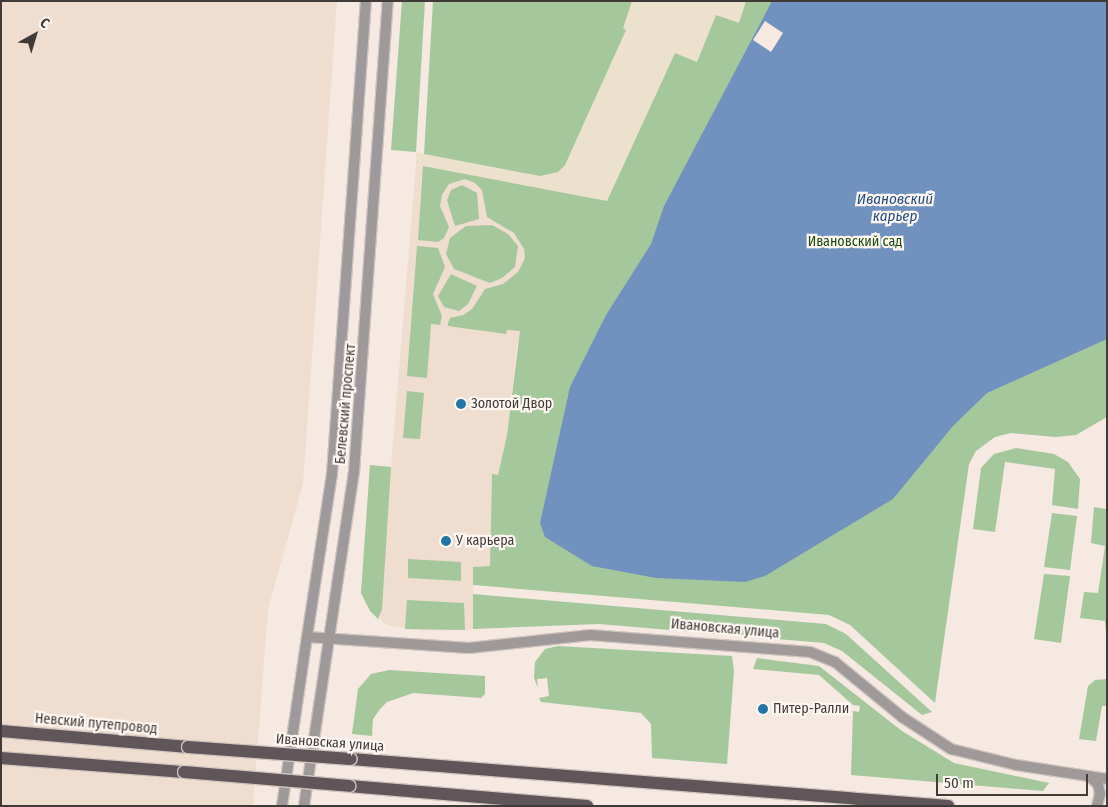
<!DOCTYPE html>
<meta charset="utf-8">
<style>
body{margin:0}
#map{position:relative;width:1108px;height:807px;overflow:hidden;background:#f5e9e1;font-family:"Fira Sans Condensed",sans-serif}
div>[style]{position:absolute}
[style*='--x']{left:calc(var(--x)*1px);top:calc(var(--y)*1px);width:calc(var(--w)*1px);rotate:calc(var(--a)*1deg)}
.built>*{inset:0;background:#efddd0}
.education>*{inset:0;background:#ebe1cc}
.green>*{inset:0;background:#a5c79c}
.water>*{inset:0;background:#7192bf}
.pier>*{inset:0;background:#f5e9e1}
.roads{filter:drop-shadow(1px 0 #d1c6bf) drop-shadow(-1px 0 #d1c6bf) drop-shadow(0 1px #d1c6bf) drop-shadow(0 -1px #d1c6bf)}
.minor>*{height:10px;margin:-5px;padding:0 5px;transform-origin:5px;border-radius:5px;background:#9f999a}
.tertiary>*{height:10px;margin:-5px;padding:0 5px;transform-origin:5px;border-radius:5px;background:#9f999a}
.primary>*{height:12px;margin:-6px;padding:0 6px;transform-origin:6px;border-radius:6px;background:#605558}
.bridges{filter:drop-shadow(1px 0 #d1c6bf) drop-shadow(-1px 0 #d1c6bf) drop-shadow(0 1px #d1c6bf) drop-shadow(0 -1px #d1c6bf)}
.primary-bridge>*{height:12px;margin:-6px;padding:0 6px;transform-origin:6px;border-radius:6px;background:#605558}
.dots>*{width:14px;height:14px;translate:-50% -50%;box-sizing:border-box;border:2px solid #fef7f2;border-radius:50%}
span{translate:-50% -50%;white-space:nowrap;text-align:center;line-height:1.15;-webkit-text-stroke:4.5px #fef7f2;paint-order:stroke}
.park-label{font-size:14px;color:#1d4d0c}
.street-label{font-size:14px;color:#403b38}
.poi-label{font-size:14px;color:#403b38}
.left{translate:0 -50%;text-align:left}
.water-label{font-size:15px;color:#1f4b84;font-style:italic}
.frame{position:absolute;inset:0;border:2px solid #403b38;pointer-events:none}
.north{position:absolute;left:10px;top:10px;width:50px;height:50px;-webkit-text-stroke:4px #fef7f2;paint-order:stroke;rotate:39deg;font-size:14px;font-weight:700;line-height:20px;text-align:center;color:#403b38}
.north::after{content:'';display:block;margin:auto;width:18px;height:22px;background:#403b38;clip-path:polygon(50% 0,100% 100%,50% 72%,0 100%)}
.scale{position:absolute;left:936px;top:774px;width:152px;height:22px;box-sizing:border-box;border:2px solid #403b38;border-top:0;padding-left:6px;font-size:15px;line-height:18px;white-space:nowrap;color:#403b38;-webkit-text-stroke:4px #fef7f2;paint-order:stroke}
</style>
<div id="map">
<div class="built">
<div style="clip-path:polygon(1px 1px,337px 1px,303px 484px,268px 609px,253px 806px,1px 806px)"></div>
<div style="clip-path:polygon(416px 165px,607px 201px,517px 345px,507px 435px,498px 475px,492px 475px,490px 567px,473px 568px,473px 629px,465px 630px,422px 631px,387px 625px,370px 611px,361px 593px,370px 465px,391px 467px)"></div>
</div>
<div class="education">
<div style="clip-path:polygon(632px 1px,746px 1px,739px 24px,716px 15px,697px 62px,675px 53px,607px 201px,416px 165px,416px 152px,540px 176px,625px 30px,622px 28px)"></div>
</div>
<div class="green">
<div style="clip-path:polygon(402px 1px,425px 1px,416px 152px,391px 150px)"></div>
<div style="clip-path:polygon(433px 1px,632px 1px,623px 28px,626px 30px,565px 165px,558px 172px,540px 176px,424px 154px)"></div>
<div style="clip-path:polygon(746px 1px,1107px 1px,1107px 417px,1076px 435px,1055px 437px,1011px 433px,995px 437px,976px 451px,969px 464px,935px 703px,850px 625px,829px 615px,473px 585px,473px 567px,490px 566px,492px 474px,498px 475px,507px 435px,520px 331px,507px 330px,506px 334px,448px 326px,448px 323px,450px 318px,463px 315px,472px 309px,485px 289px,503px 284px,518px 272px,525px 258px,524px 249px,514px 233px,487px 217px,482px 190px,475px 183px,465px 179px,449px 184px,442px 195px,440px 206px,449px 227px,444px 238px,438px 242px,418px 240px,423px 166px,607px 201px,675px 53px,697px 62px,716px 15px,739px 23px)"></div>
<div style="clip-path:polygon(462px 185px,477px 193px,479px 219px,455px 226px,447px 200px,451px 190px)"></div>
<div style="clip-path:polygon(492px 225px,508px 234px,518px 246px,515px 267px,502px 278px,490px 283px,454px 269px,446px 254px,450px 238px,466px 226px)"></div>
<div style="clip-path:polygon(417px 246px,438px 248px,445px 267px,433px 294px,442px 316px,440px 325px,431px 324px,427px 378px,407px 376px)"></div>
<div style="clip-path:polygon(451px 274px,477px 286px,468px 304px,459px 311px,444px 307px,438px 296px)"></div>
<div style="clip-path:polygon(407px 391px,424px 393px,420px 439px,403px 438px)"></div>
<div style="clip-path:polygon(1016px 448px,1054px 454px,1068px 462px,1080px 479px,1078px 509px,1052px 505px,1055px 469px,1005px 462px,995px 532px,973px 529px,981px 468px,994px 454px)"></div>
<div style="clip-path:polygon(370px 465px,391px 467px,382px 609px,378px 619px,370px 611px,361px 593px)"></div>
<div style="clip-path:polygon(1094px 507px,1107px 509px,1107px 614px,1105px 632px,1105px 621px,1080px 618px,1084px 592px,1098px 593px,1105px 546px,1091px 543px)"></div>
<div style="clip-path:polygon(1052px 513px,1077px 516px,1070px 570px,1044px 567px)"></div>
<div style="clip-path:polygon(408px 559px,461px 562px,461px 581px,408px 578px)"></div>
<div style="clip-path:polygon(1044px 574px,1070px 576px,1061px 643px,1034px 639px)"></div>
<div style="clip-path:polygon(473px 594px,826px 624px,846px 634px,932px 712px,922px 715px,842px 651px,824px 643px,599px 624px,473px 629px)"></div>
<div style="clip-path:polygon(407px 600px,464px 603px,465px 630px,405px 629px)"></div>
<div style="clip-path:polygon(558px 646px,732px 656px,734px 671px,727px 764px,652px 758px,651px 724px,641px 713px,541px 702px,539px 698px,549px 696px,547px 678px,537px 679px,538px 688px,534px 678px,535px 662px,545px 649px)"></div>
<div style="clip-path:polygon(757px 658px,819px 666px,902px 731px,954px 763px,1049px 783px,1043px 791px,851px 775px,853px 711px,859px 712px,860px 706px,853px 705px,819px 675px,753px 669px)"></div>
<div style="clip-path:polygon(389px 670px,485px 676px,485px 694px,481px 698px,413px 693px,387px 702px,380px 709px,373px 719px,372px 736px,352px 734px,358px 689px,371px 674px)"></div>
<div style="clip-path:polygon(1107px 679px,1107px 706px,1102px 706px,1096px 741px,1079px 739px,1088px 686px,1095px 680px)"></div>
</div>
<div class="water">
<div style="clip-path:polygon(772px 1px,1107px 1px,1107px 339px,987px 393px,953px 426px,893px 499px,765px 576px,745px 582px,656px 578px,592px 566px,545px 537px,540px 523px,570px 387px,606px 315px,651px 244px,664px 206px)"></div>
</div>
<div class="pier">
<div style="clip-path:polygon(765px 21px,783px 33px,771px 52px,753px 40px)"></div>
</div>
<div class="roads">
<div class="minor">
<div style="--x:307;--y:637;--w:165;--a:-81.3"></div>
<div style="--x:332;--y:474;--w:474;--a:-85.9"></div>
</div>
<div class="tertiary">
<div style="--x:1089;--y:776;--w:12;--a:42"></div>
<div style="--x:1098;--y:784;--w:10;--a:79"></div>
<div style="--x:1100;--y:794;--w:12;--a:104"></div>
<div style="--x:282;--y:806;--w:171;--a:-81.6"></div>
<div style="--x:307;--y:637;--w:162;--a:3.9"></div>
<div style="--x:469;--y:648;--w:122;--a:-6.1"></div>
<div style="--x:590;--y:635;--w:221;--a:4.4"></div>
<div style="--x:810;--y:652;--w:27;--a:22"></div>
<div style="--x:835;--y:662;--w:87;--a:39.4"></div>
<div style="--x:902;--y:717;--w:59;--a:33.1"></div>
<div style="--x:951;--y:749;--w:67;--a:13.8"></div>
<div style="--x:1016;--y:765;--w:92;--a:8.7"></div>
<div style="--x:304;--y:806;--w:338;--a:-81.5"></div>
<div style="--x:354;--y:472;--w:472;--a:-85.9"></div>
</div>
<div class="primary">
<div style="--x:1;--y:731;--w:188;--a:4.9"></div>
<div style="--x:1;--y:758;--w:184;--a:4.4"></div>
<div style="--x:351;--y:759;--w:599;--a:4.5"></div>
<div style="--x:349;--y:786;--w:239;--a:4.8"></div>
</div>
</div>
<div class="bridges">
<div class="primary-bridge">
<div style="--x:188;--y:747;--w:163;--a:4.2"></div>
<div style="--x:184;--y:772;--w:166;--a:4.8"></div>
</div>
</div>
<div class="dots">
<div style="left:461px;top:404px;background:#2176a6"></div>
<div style="left:446px;top:541px;background:#2176a6"></div>
<div style="left:763px;top:709px;background:#2176a6"></div>
</div>
<div class="park-label">
<span style="left:855px;top:242px">Ивановский сад</span>
</div>
<div class="street-label">
<span style="left:346px;top:404px;rotate:-85deg">Белевский проспект</span>
<span style="left:725px;top:629px;rotate:5deg">Ивановская улица</span>
<span style="left:96px;top:724px;rotate:5deg">Невский путепровод</span>
<span style="left:330px;top:743px;rotate:4deg">Ивановская улица</span>
</div>
<div class="poi-label">
<span class="left" style="left:471px;top:404px">Золотой Двор</span>
<span class="left" style="left:456px;top:541px">У карьера</span>
<span class="left" style="left:773px;top:709px">Питер-Ралли</span>
</div>
<div class="water-label">
<span style="left:895px;top:208px">Ивановский<br>карьер</span>
</div>
<div class="frame"></div>
<div class="north">С</div>
<div class="scale">50 m</div>
</div>
